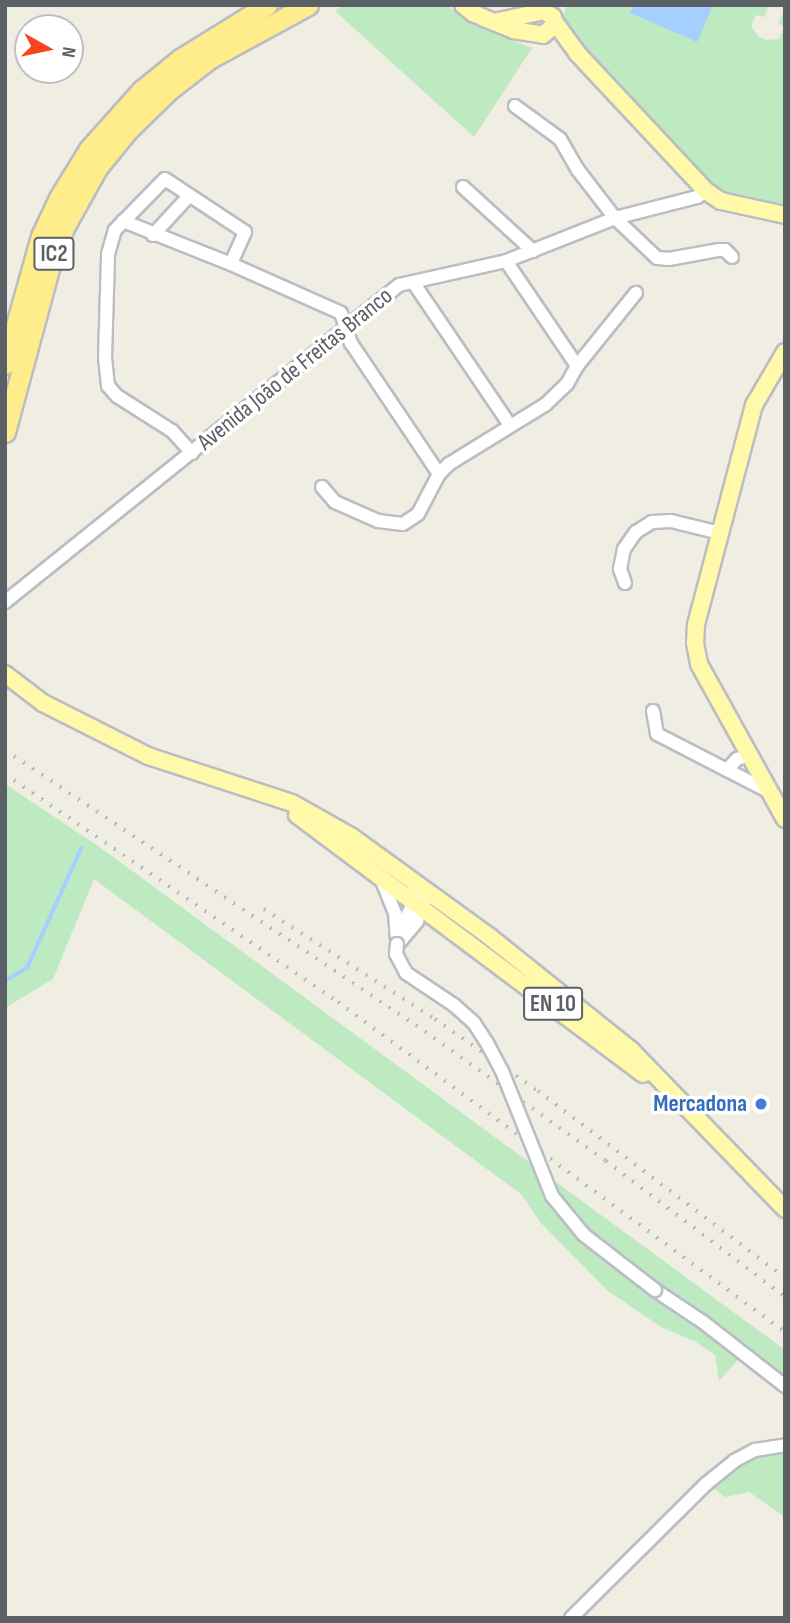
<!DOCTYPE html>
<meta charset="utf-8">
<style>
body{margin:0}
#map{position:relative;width:790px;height:1623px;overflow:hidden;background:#f0eee3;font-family:"Sofia Sans Condensed",sans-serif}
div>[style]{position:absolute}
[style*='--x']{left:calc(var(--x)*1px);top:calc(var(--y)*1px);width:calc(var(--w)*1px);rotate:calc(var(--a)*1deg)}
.green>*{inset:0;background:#bdeac1}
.water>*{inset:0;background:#a4cfff}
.stream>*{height:3.5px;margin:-1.75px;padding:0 1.75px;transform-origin:1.75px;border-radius:1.75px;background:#a4cfff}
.roads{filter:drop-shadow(2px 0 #bbbdc4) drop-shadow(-2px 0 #bbbdc4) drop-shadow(0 2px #bbbdc4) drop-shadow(0 -2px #bbbdc4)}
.minor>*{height:12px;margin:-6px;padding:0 6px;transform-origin:6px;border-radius:6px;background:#fff}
.major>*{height:16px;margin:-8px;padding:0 8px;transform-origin:8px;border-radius:8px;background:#fff9a9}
.highway>*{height:19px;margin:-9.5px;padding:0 9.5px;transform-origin:9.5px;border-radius:9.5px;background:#ffec8b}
.rail>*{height:3.5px;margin-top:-1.75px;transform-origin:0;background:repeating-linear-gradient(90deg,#b7b8b9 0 2px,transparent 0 11px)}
.bridges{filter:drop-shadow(2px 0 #bbbdc4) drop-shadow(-2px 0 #bbbdc4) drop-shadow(0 2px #bbbdc4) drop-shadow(0 -2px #bbbdc4)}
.minor-bridge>*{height:12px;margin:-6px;padding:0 6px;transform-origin:6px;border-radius:6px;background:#fff}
.dots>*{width:19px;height:19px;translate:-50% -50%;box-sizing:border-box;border:4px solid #fff;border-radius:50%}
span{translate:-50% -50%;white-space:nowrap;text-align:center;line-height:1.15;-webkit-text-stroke:7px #fff;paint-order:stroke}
.shield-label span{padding:2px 5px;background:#fff;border:2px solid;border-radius:5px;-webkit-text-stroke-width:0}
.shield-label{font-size:23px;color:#5b5f66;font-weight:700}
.street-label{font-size:24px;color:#5b5f66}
.shop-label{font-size:24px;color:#366cbe;font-weight:700}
.right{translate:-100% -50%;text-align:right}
.frame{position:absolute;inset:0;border:7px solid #5b5f66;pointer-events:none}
.north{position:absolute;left:14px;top:14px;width:70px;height:70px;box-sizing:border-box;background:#fff;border:2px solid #bdbfc2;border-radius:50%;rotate:99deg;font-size:19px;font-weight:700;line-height:28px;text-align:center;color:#5b5f66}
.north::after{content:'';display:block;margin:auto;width:24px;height:32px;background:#fa441e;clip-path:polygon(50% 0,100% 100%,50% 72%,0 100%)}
</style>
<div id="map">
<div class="green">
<div style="clip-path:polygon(343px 5px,446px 5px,477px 27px,532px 48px,474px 137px,335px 11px)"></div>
<div style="clip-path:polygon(567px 5px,769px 5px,764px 17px,756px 15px,751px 26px,758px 36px,767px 40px,779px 39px,784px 27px,778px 23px,785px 9px,785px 205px,729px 194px,717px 187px,564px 25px,562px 17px)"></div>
<div style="clip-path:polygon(5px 784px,101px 848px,785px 1350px,785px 1376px,749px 1347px,719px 1381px,715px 1355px,696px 1342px,661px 1327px,608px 1291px,541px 1223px,521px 1194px,94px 879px,53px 979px,5px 1008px)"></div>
<div style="clip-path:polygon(774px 1448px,785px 1448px,785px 1517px,749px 1492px,725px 1497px,714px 1489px,717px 1481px,745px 1460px)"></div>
</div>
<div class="water">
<div style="clip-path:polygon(634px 5px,713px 5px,697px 42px,630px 13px)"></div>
</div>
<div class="stream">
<div style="--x:5;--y:981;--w:26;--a:-31"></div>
<div style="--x:27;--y:968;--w:131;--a:-65.6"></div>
</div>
<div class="roads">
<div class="minor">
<div style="--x:515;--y:106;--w:56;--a:36.3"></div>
<div style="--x:560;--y:139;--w:36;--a:60"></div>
<div style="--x:578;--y:170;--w:61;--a:52.4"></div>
<div style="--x:615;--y:218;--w:58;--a:43.6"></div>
<div style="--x:657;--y:258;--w:12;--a:5"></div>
<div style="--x:669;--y:259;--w:51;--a:-10.2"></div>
<div style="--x:719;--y:250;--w:6;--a:0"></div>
<div style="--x:725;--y:250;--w:10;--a:45"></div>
<div style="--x:463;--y:187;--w:95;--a:42.4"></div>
<div style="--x:123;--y:221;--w:116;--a:21.7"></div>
<div style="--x:231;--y:264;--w:120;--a:24"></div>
<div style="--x:341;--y:313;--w:32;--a:72"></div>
<div style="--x:351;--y:343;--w:158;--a:56.1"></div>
<div style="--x:153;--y:235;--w:53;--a:-47.3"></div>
<div style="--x:506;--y:261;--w:127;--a:55.9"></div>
<div style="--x:413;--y:282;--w:173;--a:55.9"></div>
<div style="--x:192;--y:453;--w:30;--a:-132"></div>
<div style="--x:172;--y:431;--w:65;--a:-147.5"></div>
<div style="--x:117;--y:396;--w:13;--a:-132"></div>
<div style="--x:108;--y:386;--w:28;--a:-96"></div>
<div style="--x:105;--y:358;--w:104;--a:-88.3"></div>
<div style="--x:108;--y:254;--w:25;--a:-74"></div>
<div style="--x:115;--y:230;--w:71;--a:-45.6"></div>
<div style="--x:165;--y:179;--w:96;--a:33.5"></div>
<div style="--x:245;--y:232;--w:35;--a:114"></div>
<div style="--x:322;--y:487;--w:20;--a:49"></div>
<div style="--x:335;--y:502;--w:47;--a:23.8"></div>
<div style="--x:378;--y:521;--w:25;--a:7"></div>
<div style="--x:403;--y:524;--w:18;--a:-34"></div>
<div style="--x:418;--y:514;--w:45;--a:-62.3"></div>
<div style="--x:439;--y:474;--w:14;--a:-45"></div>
<div style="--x:449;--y:464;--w:114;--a:-31.7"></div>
<div style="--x:546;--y:404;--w:29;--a:-44"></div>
<div style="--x:567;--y:384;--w:21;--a:-61"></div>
<div style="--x:577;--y:366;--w:94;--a:-51.1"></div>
<div style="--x:625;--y:583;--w:15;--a:-110"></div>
<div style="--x:620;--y:569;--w:20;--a:-79"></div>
<div style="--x:624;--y:549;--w:21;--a:-55"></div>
<div style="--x:636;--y:532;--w:19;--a:-32"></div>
<div style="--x:652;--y:522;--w:19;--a:-3"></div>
<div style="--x:671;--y:521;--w:50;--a:13.8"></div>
<div style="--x:5;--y:602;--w:506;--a:-38.82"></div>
<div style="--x:399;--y:285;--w:110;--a:-12.6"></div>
<div style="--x:506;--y:261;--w:117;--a:-21.5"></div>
<div style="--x:615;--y:218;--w:85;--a:-14.4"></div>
<div style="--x:697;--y:197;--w:11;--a:-34"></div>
<div style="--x:653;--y:711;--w:23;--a:80"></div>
<div style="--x:657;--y:734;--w:127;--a:27.2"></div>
<div style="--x:727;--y:770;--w:15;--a:-48"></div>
<div style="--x:737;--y:759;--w:15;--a:-16"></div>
<div style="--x:382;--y:881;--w:35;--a:68"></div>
<div style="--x:395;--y:913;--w:31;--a:86"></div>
<div style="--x:398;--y:931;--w:24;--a:-60"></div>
<div style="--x:410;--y:910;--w:15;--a:-23"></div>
<div style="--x:398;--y:944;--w:30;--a:-50"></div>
<div style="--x:417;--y:921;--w:8;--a:-76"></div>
<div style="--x:419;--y:913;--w:18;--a:-93"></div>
<div style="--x:418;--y:895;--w:17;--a:-115"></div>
<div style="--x:655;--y:1290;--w:58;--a:33.7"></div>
<div style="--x:703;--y:1322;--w:104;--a:38"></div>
<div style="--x:571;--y:1618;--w:190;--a:-44.8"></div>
<div style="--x:706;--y:1484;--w:36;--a:-39"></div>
<div style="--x:734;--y:1461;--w:24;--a:-28"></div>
<div style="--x:755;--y:1450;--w:30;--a:-9"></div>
</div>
<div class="major">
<div style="--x:463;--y:5;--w:13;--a:39"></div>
<div style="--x:473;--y:13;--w:12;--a:24"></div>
<div style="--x:484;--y:18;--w:31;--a:22"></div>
<div style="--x:513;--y:30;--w:30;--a:9"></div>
<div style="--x:543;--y:35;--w:15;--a:-42"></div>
<div style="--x:554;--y:25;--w:8;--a:-97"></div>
<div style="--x:553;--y:17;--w:11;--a:-146"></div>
<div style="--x:544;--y:11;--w:51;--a:167.6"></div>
<div style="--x:554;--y:21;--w:39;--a:54"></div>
<div style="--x:577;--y:53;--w:189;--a:46.9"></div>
<div style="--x:706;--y:191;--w:18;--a:34"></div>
<div style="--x:721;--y:201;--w:66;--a:12.3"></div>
<div style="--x:785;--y:352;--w:61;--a:120.3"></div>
<div style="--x:754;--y:405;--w:228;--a:104.8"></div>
<div style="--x:696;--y:625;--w:18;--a:93"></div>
<div style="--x:695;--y:643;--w:21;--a:79"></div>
<div style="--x:699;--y:664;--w:177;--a:61"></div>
<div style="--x:5;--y:674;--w:48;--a:37.3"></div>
<div style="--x:43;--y:703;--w:118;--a:26.8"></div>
<div style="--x:148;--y:756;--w:151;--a:18.1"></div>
<div style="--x:292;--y:803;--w:69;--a:29.5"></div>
<div style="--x:352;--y:837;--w:170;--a:35.9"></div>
<div style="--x:490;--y:937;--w:181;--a:38.7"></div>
<div style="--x:631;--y:1050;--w:221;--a:45.9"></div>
<div style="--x:297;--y:815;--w:432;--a:36.8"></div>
</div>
<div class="highway">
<div style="--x:5;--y:364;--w:133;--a:-74.3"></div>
<div style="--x:41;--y:236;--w:42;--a:-64.7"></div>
<div style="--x:59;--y:198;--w:57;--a:-58.5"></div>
<div style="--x:89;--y:149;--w:79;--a:-48.1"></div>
<div style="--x:142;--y:90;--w:49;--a:-39.2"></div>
<div style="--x:180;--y:59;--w:102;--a:-31.8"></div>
<div style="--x:5;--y:432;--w:180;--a:-74.9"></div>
<div style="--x:52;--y:258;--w:37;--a:-68"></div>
<div style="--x:66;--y:224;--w:64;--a:-61"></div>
<div style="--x:97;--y:168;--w:48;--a:-51"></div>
<div style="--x:127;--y:131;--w:59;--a:-44.3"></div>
<div style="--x:169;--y:90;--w:51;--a:-37.8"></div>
<div style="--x:209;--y:59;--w:113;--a:-28.6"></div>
</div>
</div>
<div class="rail">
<div style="--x:5;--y:750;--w:495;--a:33.8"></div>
<div style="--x:416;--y:1025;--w:234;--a:35.6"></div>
<div style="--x:606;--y:1161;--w:225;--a:37.2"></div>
<div style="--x:5;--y:774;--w:404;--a:34.4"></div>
<div style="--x:338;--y:1002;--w:556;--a:36.44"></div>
<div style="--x:264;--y:909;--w:203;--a:32.8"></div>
<div style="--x:435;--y:1019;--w:126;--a:35"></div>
<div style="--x:538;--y:1091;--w:310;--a:37.1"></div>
</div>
<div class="bridges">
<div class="minor-bridge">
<div style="--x:397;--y:944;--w:10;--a:96"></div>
<div style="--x:396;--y:954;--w:21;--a:62"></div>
<div style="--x:406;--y:973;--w:58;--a:33.7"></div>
<div style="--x:454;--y:1005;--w:27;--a:42"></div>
<div style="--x:474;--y:1023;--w:24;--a:57"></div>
<div style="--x:487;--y:1043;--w:32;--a:62"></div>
<div style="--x:502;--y:1071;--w:135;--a:68.2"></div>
<div style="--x:552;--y:1196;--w:50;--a:50.6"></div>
<div style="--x:584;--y:1235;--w:90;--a:37.8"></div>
</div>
</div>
<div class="dots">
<div style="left:761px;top:1104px;background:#3f7fe0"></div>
</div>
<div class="shield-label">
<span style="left:54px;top:254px">IC2</span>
<span style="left:553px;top:1004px">EN 10</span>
</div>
<div class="street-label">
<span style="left:295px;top:369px;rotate:-39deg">Avenida João de Freitas Branco</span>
</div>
<div class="shop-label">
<span class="right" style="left:747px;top:1104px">Mercadona</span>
</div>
<div class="frame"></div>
<div class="north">N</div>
</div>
